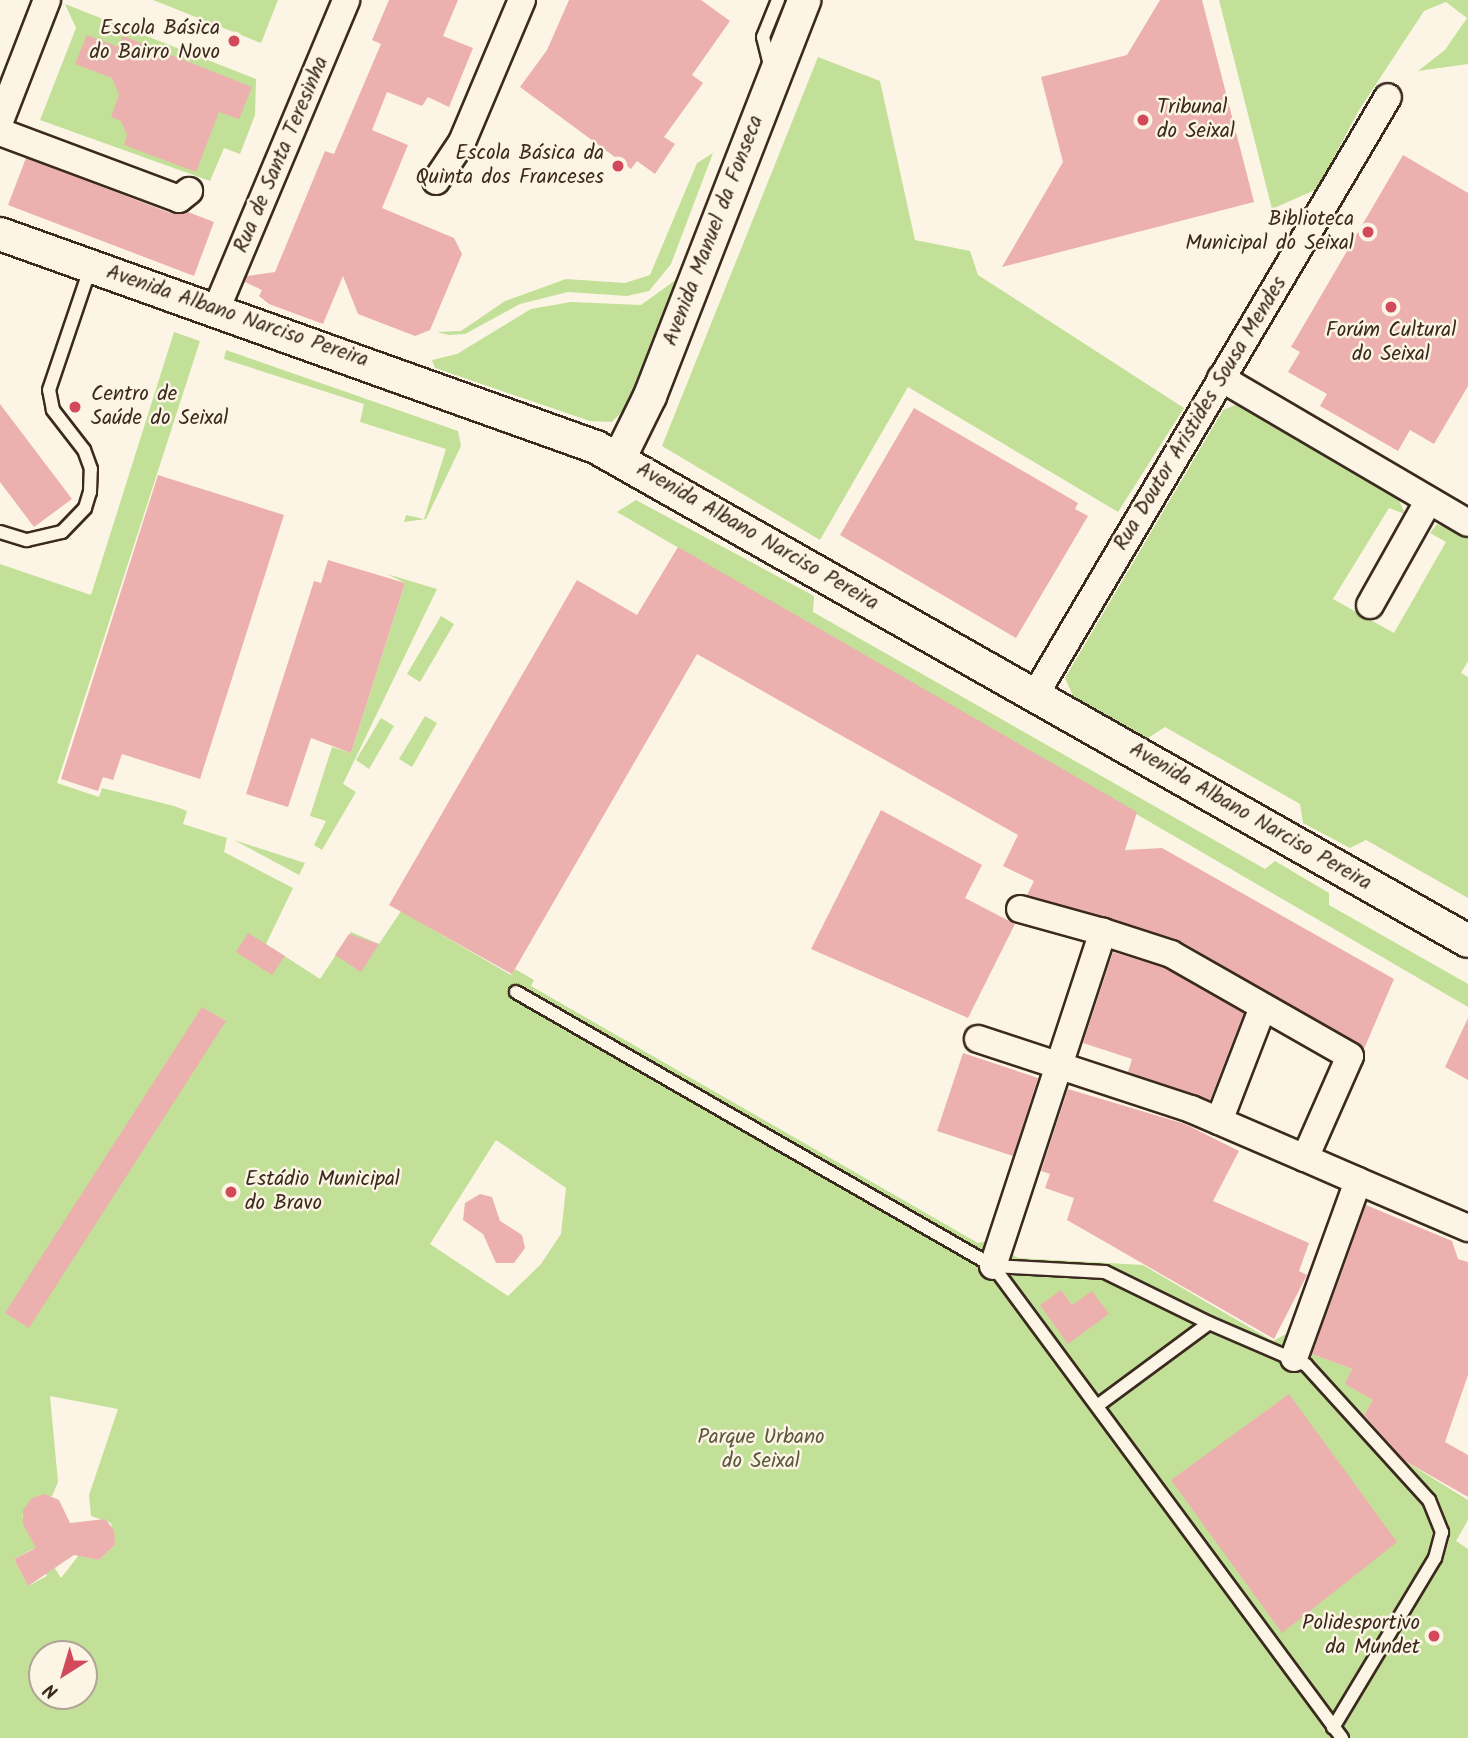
<!DOCTYPE html>
<meta charset="utf-8">
<style>
body{margin:0}
#map{position:relative;width:1468px;height:1738px;overflow:hidden;background:#fcf5e5;font-family:Kalam,sans-serif}
div>[style]{position:absolute}
[style*='--x']{left:calc(var(--x)*1px);top:calc(var(--y)*1px);width:calc(var(--w)*1px);rotate:calc(var(--a)*1deg)}
.green>*{inset:0;background:#c2e098}
.building>*{inset:0;background:#ecb1ae}
.roads{filter:drop-shadow(2px 0 #3b2a1e) drop-shadow(-2px 0 #3b2a1e) drop-shadow(0 2px #3b2a1e) drop-shadow(0 -2px #3b2a1e)}
.service>*{height:12px;margin:-6px;padding:0 6px;transform-origin:6px;border-radius:6px;background:#fcf5e5}
.minor>*{height:26px;margin:-13px;padding:0 13px;transform-origin:13px;border-radius:13px;background:#fcf5e5}
.tertiary>*{height:32px;margin:-16px;padding:0 16px;transform-origin:16px;border-radius:16px;background:#fcf5e5}
.dots>*{width:19px;height:19px;translate:-50% -50%;box-sizing:border-box;border:4px solid #fcf5e5;border-radius:50%}
span{translate:-50% -50%;white-space:nowrap;text-align:center;line-height:1.15;-webkit-text-stroke:5px #fcf5e5;paint-order:stroke}
.poi-label{font-size:21px;color:#3b2a1e}
.right{translate:-100% -50%;text-align:right}
.left{translate:0 -50%;text-align:left}
.street-label{font-size:21px;color:#3b2a1e}
.park-label{font-size:21px;color:#5d583c}
.north{position:absolute;left:28px;top:1640px;width:70px;height:70px;box-sizing:border-box;background:#fcf5e5;border:2px solid #afa495;border-radius:50%;rotate:217deg;font-size:19px;font-weight:700;line-height:28px;text-align:center;color:#3b2a1e}
.north::after{content:'';display:block;margin:auto;width:24px;height:32px;background:#d1495b;clip-path:polygon(50% 0,100% 100%,50% 72%,0 100%)}
</style>
<div id="map">
<div class="green">
<div style="clip-path:polygon(153px 0,278px 0,261px 43px)"></div>
<div style="clip-path:polygon(1219px 0,1468px 0,1468px 64px,1418px 71px,1445px 50px,1467px 18px,1446px 2px,1424px 11px,1359px 110px,1317px 189px,1272px 209px)"></div>
<div style="clip-path:polygon(65px 4px,256px 79px,255px 115px,240px 154px,224px 148px,210px 181px,40px 120px,76px 28px)"></div>
<div style="clip-path:polygon(818px 57px,880px 81px,915px 240px,970px 251px,978px 275px,1184px 408px,1118px 512px,908px 387px,820px 540px,662px 446px)"></div>
<div style="clip-path:polygon(713px 153px,671px 264px,649px 291px,627px 296px,568px 292px,520px 304px,465px 334px,449px 335px,437px 332px,461px 331px,505px 301px,566px 279px,625px 283px,650px 275px,697px 163px)"></div>
<div style="clip-path:polygon(677px 279px,627px 406px,612px 422px,590px 421px,435px 368px,432px 360px,457px 354px,531px 309px,571px 302px,641px 305px)"></div>
<div style="clip-path:polygon(evenodd,174px 332px,200px 341px,57px 783px,99px 797px,102px 788px,174px 806px,187px 811px,183px 824px,227px 838px,224px 852px,293px 888px,266px 944px,320px 979px,351px 932px,379px 944px,401px 911px,511px 975px,515px 969px,534px 980px,531px 986px,978px 1243px,988px 1241px,1018px 1258px,1143px 1265px,1273px 1341px,1288px 1333px,1314px 1343px,1310px 1353px,1352px 1369px,1346px 1384px,1373px 1400px,1363px 1417px,1395px 1455px,1468px 1500px,1468px 1520px,1456px 1541px,1468px 1549px,1468px 1738px,0 1738px,0 564px,91px 595px,174px 332px,496px 1140px,566px 1188px,561px 1234px,541px 1264px,508px 1296px,430px 1244px,496px 1140px,174px 332px,50px 1396px,118px 1409px,89px 1495px,91px 1516px,111px 1523px,115px 1545px,99px 1560px,79px 1555px,61px 1578px,22px 1516px,32px 1498px,52px 1496px,58px 1482px,50px 1396px,174px 332px,33px 1549px,47px 1576px,28px 1586px,14px 1559px,33px 1549px,174px 332px,42px 1654px,84px 1654px,84px 1696px,42px 1696px,42px 1654px)"></div>
<div style="clip-path:polygon(226px 350px,458px 431px,461px 446px,426px 519px,404px 522px,406px 515px,424px 519px,446px 449px,360px 422px,364px 404px,224px 359px)"></div>
<div style="clip-path:polygon(1240px 403px,1397px 495px,1405px 514px,1389px 508px,1333px 599px,1394px 633px,1446px 542px,1430px 533px,1437px 524px,1468px 537px,1468px 661px,1461px 673px,1468px 677px,1468px 898px,1366px 840px,1350px 848px,1303px 823px,1300px 804px,1165px 727px,1148px 738px,1073px 696px,1065px 678px,1223px 410px)"></div>
<div style="clip-path:polygon(636px 500px,814px 596px,813px 612px,1265px 869px,1275px 861px,1329px 893px,1329px 905px,1468px 984px,1468px 1007px,617px 512px)"></div>
<div style="clip-path:polygon(387px 574px,437px 589px,343px 784px,356px 792px,322px 850px,314px 845px,326px 821px,310px 816px,332px 747px,351px 753px,405px 583px)"></div>
<div style="clip-path:polygon(441px 616px,454px 624px,420px 682px,407px 674px)"></div>
<div style="clip-path:polygon(425px 716px,437px 723px,412px 767px,399px 759px)"></div>
<div style="clip-path:polygon(381px 718px,394px 726px,369px 769px,356px 760px)"></div>
<div style="clip-path:polygon(234px 840px,305px 863px,299px 875px)"></div>
</div>
<div class="building">
<div style="clip-path:polygon(389px 0,458px 0,443px 36px,473px 48px,449px 107px,428px 97px,422px 106px,387px 92px,372px 130px,408px 145px,382px 208px,454px 238px,462px 254px,430px 330px,415px 336px,358px 314px,343px 276px,323px 324px,269px 304px,259px 296px,262px 290px,245px 282px,247px 276px,275px 272px,325px 151px,334px 154px,381px 44px,372px 40px)"></div>
<div style="clip-path:polygon(569px 0,701px 0,730px 21px,692px 75px,703px 83px,664px 137px,675px 144px,655px 174px,637px 161px,631px 169px,520px 87px,547px 50px)"></div>
<div style="clip-path:polygon(1160px 0,1202px 0,1254px 202px,1002px 267px,1063px 162px,1041px 77px,1127px 55px)"></div>
<div style="clip-path:polygon(87px 35px,118px 47px,123px 36px,252px 87px,239px 119px,219px 112px,196px 172px,124px 145px,127px 135px,121px 121px,111px 117px,119px 95px,112px 78px,75px 64px)"></div>
<div style="clip-path:polygon(1403px 155px,1468px 193px,1468px 386px,1434px 444px,1410px 430px,1398px 451px,1320px 406px,1327px 394px,1288px 372px,1300px 352px,1291px 347px)"></div>
<div style="clip-path:polygon(26px 158px,173px 214px,188px 212px,214px 222px,194px 276px,8px 205px)"></div>
<div style="clip-path:polygon(0 404px,72px 499px,34px 527px,0 482px)"></div>
<div style="clip-path:polygon(914px 408px,1078px 503px,1075px 509px,1088px 516px,1016px 638px,840px 535px)"></div>
<div style="clip-path:polygon(158px 475px,284px 515px,200px 779px,122px 754px,113px 780px,103px 777px,98px 791px,61px 779px)"></div>
<div style="clip-path:polygon(678px 547px,1137px 812px,1125px 850px,1162px 848px,1394px 979px,1364px 1049px,1179px 940px,1027px 895px,1034px 881px,1003px 866px,1018px 835px,697px 654px,512px 974px,389px 905px,577px 580px,637px 615px)"></div>
<div style="clip-path:polygon(328px 560px,405px 583px,351px 753px,311px 738px,288px 807px,246px 794px,314px 581px,321px 583px)"></div>
<div style="clip-path:polygon(881px 810px,982px 865px,965px 898px,1015px 924px,968px 1018px,811px 949px)"></div>
<div style="clip-path:polygon(248px 933px,285px 956px,272px 975px,236px 952px)"></div>
<div style="clip-path:polygon(349px 934px,379px 944px,361px 972px,335px 955px)"></div>
<div style="clip-path:polygon(1113px 952px,1165px 968px,1244px 1013px,1210px 1100px,1128px 1072px,1132px 1059px,1083px 1043px)"></div>
<div style="clip-path:polygon(202px 1007px,226px 1021px,29px 1328px,5px 1313px)"></div>
<div style="clip-path:polygon(1468px 1018px,1468px 1080px,1445px 1067px)"></div>
<div style="clip-path:polygon(963px 1053px,1038px 1078px,1013px 1156px,937px 1131px)"></div>
<div style="clip-path:polygon(1068px 1089px,1185px 1124px,1239px 1151px,1213px 1201px,1309px 1243px,1299px 1271px,1307px 1275px,1274px 1339px,1067px 1220px,1074px 1198px,1045px 1188px,1050px 1174px,1041px 1171px)"></div>
<div style="clip-path:polygon(480px 1194px,492px 1197px,500px 1221px,522px 1235px,525px 1248px,514px 1263px,496px 1263px,483px 1234px,463px 1220px,465px 1203px)"></div>
<div style="clip-path:polygon(1366px 1205px,1452px 1241px,1458px 1259px,1468px 1262px,1468px 1375px,1445px 1442px,1468px 1455px,1468px 1497px,1405px 1461px,1364px 1415px,1373px 1400px,1345px 1384px,1352px 1369px,1312px 1354px)"></div>
<div style="clip-path:polygon(1061px 1290px,1072px 1305px,1092px 1291px,1109px 1314px,1068px 1344px,1040px 1305px)"></div>
<div style="clip-path:polygon(1289px 1394px,1397px 1542px,1282px 1633px,1171px 1480px)"></div>
<div style="clip-path:polygon(45px 1494px,59px 1500px,70px 1523px,105px 1519px,114px 1530px,115px 1545px,99px 1560px,74px 1555px,28px 1586px,14px 1559px,36px 1548px,23px 1524px,23px 1510px,32px 1498px)"></div>
</div>
<div class="roads">
<div class="service">
<div style="--x:771;--y:69;--w:33;--a:-104"></div>
<div style="--x:763;--y:37;--w:40;--a:-68"></div>
<div style="--x:0;--y:532;--w:28;--a:17"></div>
<div style="--x:27;--y:540;--w:36;--a:-13"></div>
<div style="--x:62;--y:532;--w:33;--a:-46"></div>
<div style="--x:85;--y:508;--w:17;--a:-73"></div>
<div style="--x:90;--y:492;--w:23;--a:-88"></div>
<div style="--x:91;--y:469;--w:20;--a:-110"></div>
<div style="--x:84;--y:450;--w:51;--a:-127.8"></div>
<div style="--x:53;--y:410;--w:20;--a:-101"></div>
<div style="--x:49;--y:390;--w:131;--a:-71.3"></div>
<div style="--x:516;--y:992;--w:550;--a:29.87"></div>
<div style="--x:993;--y:1266;--w:587;--a:53.52"></div>
<div style="--x:993;--y:1266;--w:112;--a:3.1"></div>
<div style="--x:1105;--y:1272;--w:116;--a:26.1"></div>
<div style="--x:1097;--y:1406;--w:139;--a:-36.5"></div>
<div style="--x:1209;--y:1323;--w:106;--a:23.4"></div>
<div style="--x:1306;--y:1365;--w:183;--a:47.7"></div>
<div style="--x:1429;--y:1500;--w:35;--a:68"></div>
<div style="--x:1442;--y:1532;--w:27;--a:105"></div>
<div style="--x:1435;--y:1558;--w:198;--a:121"></div>
</div>
<div class="minor">
<div style="--x:0;--y:121;--w:130;--a:-68.8"></div>
<div style="--x:0;--y:132;--w:191;--a:20.5"></div>
<div style="--x:179;--y:199;--w:13;--a:-39"></div>
<div style="--x:436;--y:181;--w:47;--a:-56.3"></div>
<div style="--x:462;--y:142;--w:154;--a:-67.1"></div>
<div style="--x:216;--y:310;--w:336;--a:-67.2"></div>
<div style="--x:1221;--y:378;--w:286;--a:30.4"></div>
<div style="--x:1370;--y:605;--w:120;--a:-60.7"></div>
<div style="--x:1035;--y:695;--w:694;--a:-59.45"></div>
<div style="--x:978;--y:1039;--w:224;--a:18.2"></div>
<div style="--x:1191;--y:1109;--w:124;--a:23.3"></div>
<div style="--x:1305;--y:1158;--w:111;--a:-66.2"></div>
<div style="--x:1350;--y:1056;--w:206;--a:-150.3"></div>
<div style="--x:1171;--y:954;--w:71;--a:-162.1"></div>
<div style="--x:1219;--y:1121;--w:122;--a:-68.9"></div>
<div style="--x:1358;--y:1181;--w:120;--a:23.1"></div>
<div style="--x:993;--y:1266;--w:352;--a:-71.8"></div>
<div style="--x:1103;--y:932;--w:86;--a:-164.5"></div>
<div style="--x:1294;--y:1358;--w:188;--a:-70.1"></div>
<div style="--x:1358;--y:1181;--w:58;--a:-156.5"></div>
</div>
<div class="tertiary">
<div style="--x:0;--y:234;--w:633;--a:19.67"></div>
<div style="--x:596;--y:447;--w:1002;--a:29.53"></div>
<div style="--x:619;--y:459;--w:70;--a:-63.8"></div>
<div style="--x:650;--y:396;--w:425;--a:-68.7"></div>
</div>
</div>
<div class="dots">
<div style="left:234px;top:41px;background:#d1495b"></div>
<div style="left:1143px;top:120px;background:#d1495b"></div>
<div style="left:618px;top:166px;background:#d1495b"></div>
<div style="left:1368px;top:232px;background:#d1495b"></div>
<div style="left:1391px;top:307px;background:#d1495b"></div>
<div style="left:75px;top:407px;background:#d1495b"></div>
<div style="left:231px;top:1192px;background:#d1495b"></div>
<div style="left:1434px;top:1636px;background:#d1495b"></div>
</div>
<div class="poi-label">
<span class="right" style="left:220px;top:41px">Escola Básica<br>do Bairro Novo</span>
<span class="left" style="left:1157px;top:120px">Tribunal<br>do Seixal</span>
<span class="right" style="left:604px;top:166px">Escola Básica da<br>Quinta dos Franceses</span>
<span class="right" style="left:1354px;top:232px">Biblioteca<br>Municipal do Seixal</span>
<span style="left:1391px;top:343px">Forúm Cultural<br>do Seixal</span>
<span class="left" style="left:91px;top:407px">Centro de<br>Saúde do Seixal</span>
<span class="left" style="left:245px;top:1192px">Estádio Municipal<br>do Bravo</span>
<span class="right" style="left:1420px;top:1636px">Polidesportivo<br>da Mundet</span>
</div>
<div class="street-label">
<span style="left:282px;top:155px;rotate:-67deg">Rua de Santa Teresinha</span>
<span style="left:714px;top:231px;rotate:-69deg">Avenida Manuel da Fonseca</span>
<span style="left:237px;top:317px;rotate:19deg">Avenida Albano Narciso Pereira</span>
<span style="left:1201px;top:414px;rotate:-59deg">Rua Doutor Aristides Sousa Mendes</span>
<span style="left:757px;top:537px;rotate:30deg">Avenida Albano Narciso Pereira</span>
<span style="left:1250px;top:817px;rotate:30deg">Avenida Albano Narciso Pereira</span>
</div>
<div class="park-label">
<span style="left:761px;top:1450px">Parque Urbano<br>do Seixal</span>
</div>
<div class="north">N</div>
</div>
